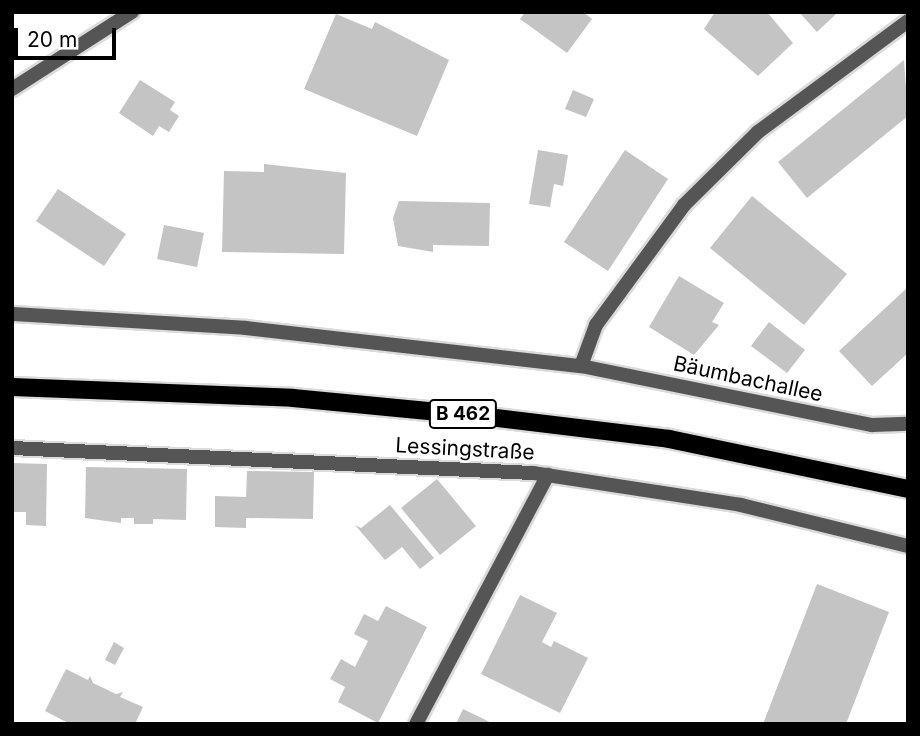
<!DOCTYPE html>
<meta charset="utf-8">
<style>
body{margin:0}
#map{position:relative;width:920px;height:736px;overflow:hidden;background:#fff;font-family:Inter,sans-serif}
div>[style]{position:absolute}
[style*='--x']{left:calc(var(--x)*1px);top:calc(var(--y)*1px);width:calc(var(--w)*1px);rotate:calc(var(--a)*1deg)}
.building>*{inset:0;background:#c4c4c4}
.roads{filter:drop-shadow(2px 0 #dbdbdb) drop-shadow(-2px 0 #dbdbdb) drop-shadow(0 2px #dbdbdb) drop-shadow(0 -2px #dbdbdb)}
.street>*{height:14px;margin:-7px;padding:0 7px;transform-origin:7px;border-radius:7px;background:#555}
.primary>*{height:18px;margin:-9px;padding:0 9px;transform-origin:9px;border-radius:9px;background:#000}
span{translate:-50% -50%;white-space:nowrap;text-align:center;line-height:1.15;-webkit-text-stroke:5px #fff;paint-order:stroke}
.shield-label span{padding:2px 5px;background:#fff;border:2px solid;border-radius:5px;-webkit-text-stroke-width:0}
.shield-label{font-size:19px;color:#000;font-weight:700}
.street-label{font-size:21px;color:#000}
.frame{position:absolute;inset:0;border:14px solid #000;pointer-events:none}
.scale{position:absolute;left:14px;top:28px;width:102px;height:32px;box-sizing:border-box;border:4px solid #000;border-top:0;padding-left:9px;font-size:21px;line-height:24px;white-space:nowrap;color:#000;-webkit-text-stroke:5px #fff;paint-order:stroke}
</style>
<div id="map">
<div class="building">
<div style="clip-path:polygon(525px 12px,583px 12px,592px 19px,567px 53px,520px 19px)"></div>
<div style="clip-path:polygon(715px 12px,767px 12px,793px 43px,758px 76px,704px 29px)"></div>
<div style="clip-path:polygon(799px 12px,838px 12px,817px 32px)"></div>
<div style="clip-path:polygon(336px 14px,372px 29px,375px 22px,449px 60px,417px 136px,304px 89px)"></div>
<div style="clip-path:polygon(904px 60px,908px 116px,807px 198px,778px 162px)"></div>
<div style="clip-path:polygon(140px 80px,175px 102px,170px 110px,179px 116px,169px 132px,159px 126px,153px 136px,119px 113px)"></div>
<div style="clip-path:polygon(573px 90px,594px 99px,586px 117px,565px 109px)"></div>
<div style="clip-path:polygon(538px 150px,568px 155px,563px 186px,554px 184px,550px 207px,529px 204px)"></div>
<div style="clip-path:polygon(625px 150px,668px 179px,608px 271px,564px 242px)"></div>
<div style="clip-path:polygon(264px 164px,346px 173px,344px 254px,222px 252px,224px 171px,264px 172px)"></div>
<div style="clip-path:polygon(58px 189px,126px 234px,104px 266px,36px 221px)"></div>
<div style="clip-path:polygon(752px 196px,847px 274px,804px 325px,710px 248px)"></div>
<div style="clip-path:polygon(399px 201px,490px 203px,489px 246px,433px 245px,433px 252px,398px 246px,393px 218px)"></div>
<div style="clip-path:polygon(164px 225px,204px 233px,197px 267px,157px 259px)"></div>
<div style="clip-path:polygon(679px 276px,724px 303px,712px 322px,719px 325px,694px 355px,649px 327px)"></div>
<div style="clip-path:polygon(908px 287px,908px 353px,872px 386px,839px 351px)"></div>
<div style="clip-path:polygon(769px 322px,805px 350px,787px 373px,751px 346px)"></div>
<div style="clip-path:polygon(12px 463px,47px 464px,46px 526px,26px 525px,26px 512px,12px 512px)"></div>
<div style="clip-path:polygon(86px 467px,187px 469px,186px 520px,153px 519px,153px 524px,134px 524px,134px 518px,121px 518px,121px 523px,85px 518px)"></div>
<div style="clip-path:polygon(247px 471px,314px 472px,313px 519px,246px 518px,246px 528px,215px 527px,215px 496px,246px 497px)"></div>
<div style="clip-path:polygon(437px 479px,476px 526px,440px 555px,401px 508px)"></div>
<div style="clip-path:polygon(390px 505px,434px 558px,420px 569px,402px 547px,385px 560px,355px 525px,361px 528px)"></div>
<div style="clip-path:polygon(817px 584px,889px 612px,846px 724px,763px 724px)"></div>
<div style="clip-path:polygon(520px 595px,557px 613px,542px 642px,551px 647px,554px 641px,588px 658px,560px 713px,481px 674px)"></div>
<div style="clip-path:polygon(386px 606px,427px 627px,378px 723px,338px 702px,345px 687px,330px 679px,341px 659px,355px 667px,368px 641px,354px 634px,364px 614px,378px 621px)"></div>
<div style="clip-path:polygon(114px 642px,124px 648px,115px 665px,105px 660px)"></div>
<div style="clip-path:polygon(66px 669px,88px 680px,90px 676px,93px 683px,116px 694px,123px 692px,120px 697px,143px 707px,135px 724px,70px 724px,45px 711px)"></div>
<div style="clip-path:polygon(463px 709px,494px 724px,456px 724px)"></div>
</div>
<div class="roads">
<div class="street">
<div style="--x:12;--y:89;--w:143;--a:-32.7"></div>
<div style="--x:12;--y:314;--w:234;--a:3.4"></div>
<div style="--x:246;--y:328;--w:337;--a:6.5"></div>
<div style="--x:581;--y:366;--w:297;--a:11.5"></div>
<div style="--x:872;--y:425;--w:36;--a:-2"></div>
<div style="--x:581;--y:366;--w:44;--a:-69.9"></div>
<div style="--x:596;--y:325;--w:149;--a:-53.7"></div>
<div style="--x:684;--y:205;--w:104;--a:-44.6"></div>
<div style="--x:758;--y:132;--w:187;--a:-36.5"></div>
<div style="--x:12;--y:448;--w:522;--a:2.75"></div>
<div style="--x:533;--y:473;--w:210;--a:8.7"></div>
<div style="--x:741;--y:505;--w:172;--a:13.8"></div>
<div style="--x:416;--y:724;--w:282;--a:-62.1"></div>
</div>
<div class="primary">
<div style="--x:12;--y:387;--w:281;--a:2.2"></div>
<div style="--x:293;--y:398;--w:188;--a:5.5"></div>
<div style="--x:480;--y:416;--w:190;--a:6.9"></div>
<div style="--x:669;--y:439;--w:244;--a:11.8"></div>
</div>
</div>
<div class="shield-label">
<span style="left:463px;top:414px">B 462</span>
</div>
<div class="street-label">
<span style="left:748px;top:379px;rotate:12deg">Bäumbachallee</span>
<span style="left:465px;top:449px;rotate:3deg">Lessingstraße</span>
</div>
<div class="frame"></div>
<div class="scale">20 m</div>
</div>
